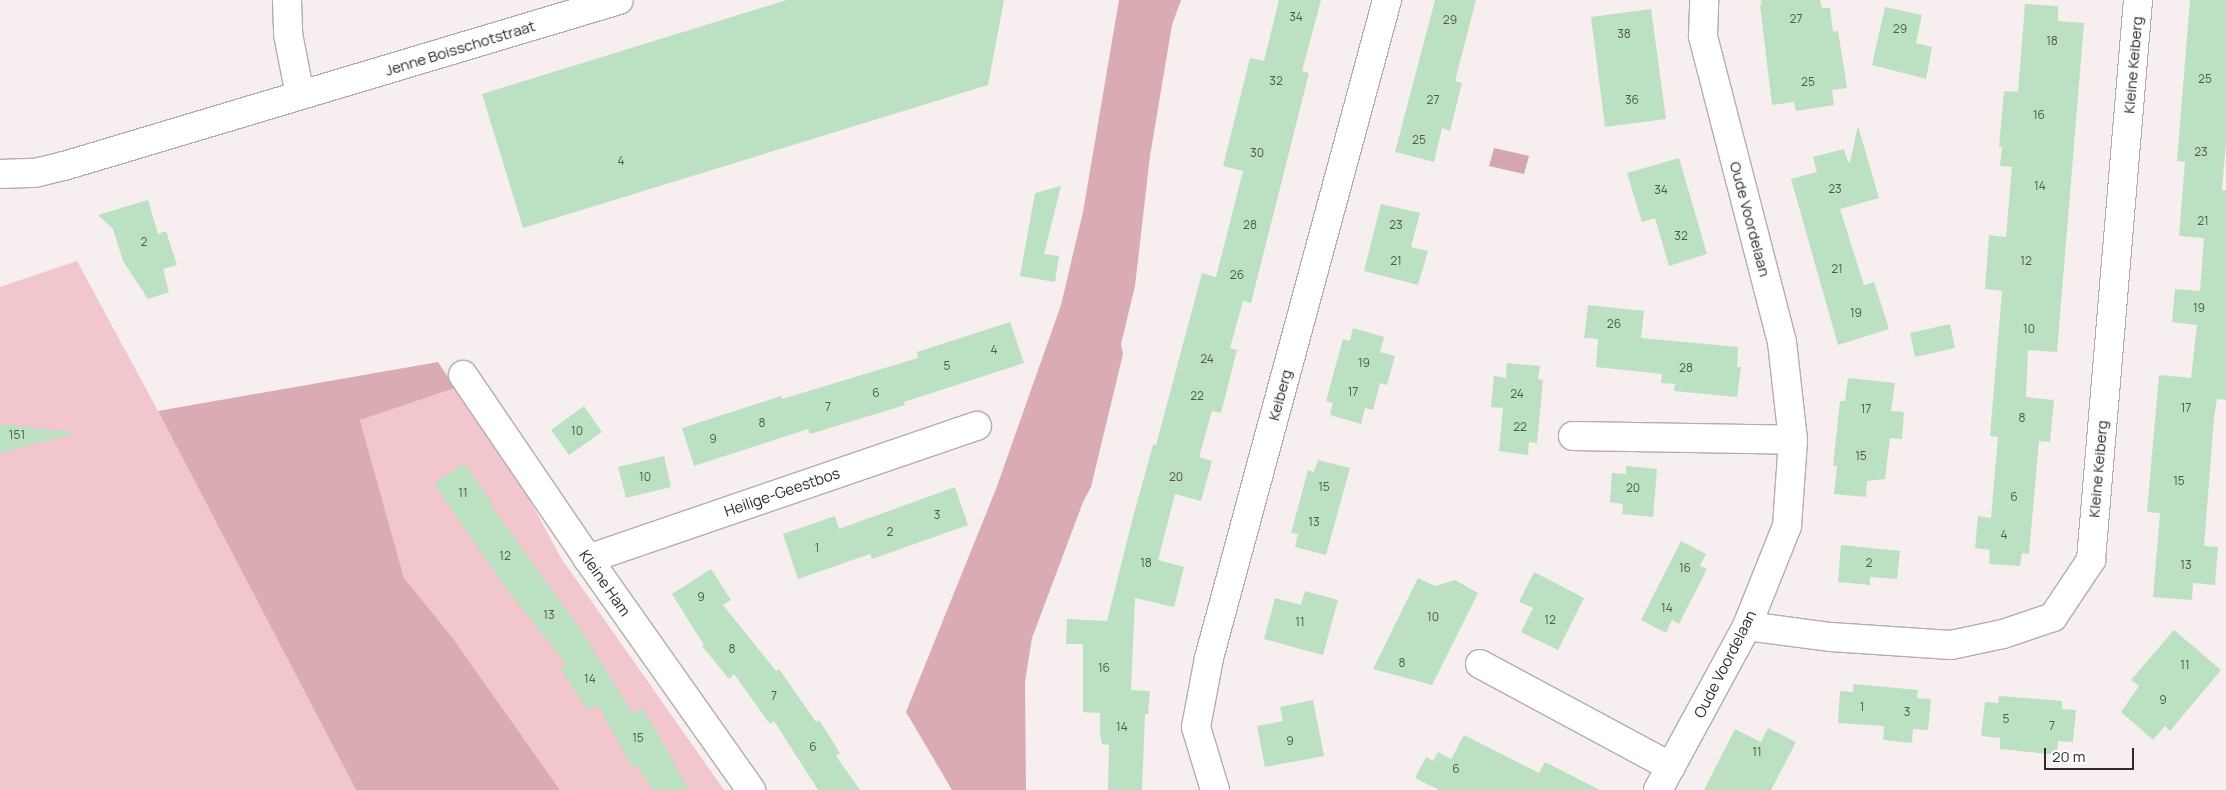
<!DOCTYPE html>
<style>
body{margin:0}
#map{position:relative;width:2226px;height:790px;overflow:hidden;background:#f7eeef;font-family:Manrope,sans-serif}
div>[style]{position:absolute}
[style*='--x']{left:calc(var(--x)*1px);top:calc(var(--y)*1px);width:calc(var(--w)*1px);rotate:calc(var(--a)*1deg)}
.green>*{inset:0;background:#f1c7cd}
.forest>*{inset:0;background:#daabb2}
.water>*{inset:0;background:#d4a6ad}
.building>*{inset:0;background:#bce0c2}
.roads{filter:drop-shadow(1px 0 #b5acad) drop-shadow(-1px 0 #b5acad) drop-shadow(0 1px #b5acad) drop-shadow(0 -1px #b5acad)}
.street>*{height:28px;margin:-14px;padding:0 14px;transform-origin:14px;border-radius:14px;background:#fff}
span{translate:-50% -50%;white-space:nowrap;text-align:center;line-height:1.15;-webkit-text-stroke:5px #fefefe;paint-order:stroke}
.number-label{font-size:12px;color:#515850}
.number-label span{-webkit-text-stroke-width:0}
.street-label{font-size:15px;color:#2d2a2a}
.scale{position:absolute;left:2044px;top:748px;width:90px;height:22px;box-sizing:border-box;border:2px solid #2d2a2a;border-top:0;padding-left:6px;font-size:15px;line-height:18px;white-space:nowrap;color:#2d2a2a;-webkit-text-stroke:4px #fefefe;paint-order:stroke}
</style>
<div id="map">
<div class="green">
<div style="clip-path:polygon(77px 261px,158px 411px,356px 790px,0 790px,0 287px)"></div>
<div style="clip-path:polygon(455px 388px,525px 491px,561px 558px,724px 790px,560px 790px,452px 637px,404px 578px,360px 420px)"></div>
</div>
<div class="forest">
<div style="clip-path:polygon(1119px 0,1181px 0,1172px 25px,1150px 156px,1135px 286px,1121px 344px,1123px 354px,1091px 487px,1083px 502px,1032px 638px,1025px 682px,1026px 790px,952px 790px,906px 712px,996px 489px,1061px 305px,1083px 212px)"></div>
<div style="clip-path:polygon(438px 362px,455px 388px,360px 420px,404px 578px,452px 637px,560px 790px,356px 790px,158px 411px)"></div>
</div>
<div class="water">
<div style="clip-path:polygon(1494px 148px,1529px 156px,1524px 174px,1489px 166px)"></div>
</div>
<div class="building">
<div style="clip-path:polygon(787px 0,1004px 0,988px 85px,523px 228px,482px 94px)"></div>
<div style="clip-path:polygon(1279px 0,1321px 0,1302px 71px,1309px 73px,1251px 303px,1243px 301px,1230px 348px,1237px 350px,1221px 413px,1212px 411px,1199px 457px,1212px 461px,1201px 501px,1175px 494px,1158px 560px,1184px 567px,1174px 607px,1135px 598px,1131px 690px,1150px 691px,1148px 714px,1145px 714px,1142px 790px,1108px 790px,1109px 745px,1102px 744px,1100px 734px,1100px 713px,1083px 712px,1083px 644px,1066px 644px,1067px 619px,1107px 621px,1133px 517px,1153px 445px,1156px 445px,1202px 273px,1216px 277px,1243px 171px,1223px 166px,1250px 58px,1264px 61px)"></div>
<div style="clip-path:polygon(1435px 0,1476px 0,1455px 81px,1462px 83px,1450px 131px,1442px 128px,1434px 162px,1395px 152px)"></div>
<div style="clip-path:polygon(1761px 0,1820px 0,1822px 8px,1830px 8px,1833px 32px,1838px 31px,1847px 88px,1832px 90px,1834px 105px,1796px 111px,1794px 102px,1772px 105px,1760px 5px,1762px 4px)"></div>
<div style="clip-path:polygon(2190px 0,2226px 0,2226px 142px,2222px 190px,2226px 190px,2226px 400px,2217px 399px,2214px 418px,2204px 546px,2218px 547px,2215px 585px,2193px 583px,2192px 600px,2153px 597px,2160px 513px,2147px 512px,2159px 375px,2191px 378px,2197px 325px,2172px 322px,2175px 289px,2200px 291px,2204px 238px,2179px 236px,2185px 162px,2177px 161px)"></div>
<div style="clip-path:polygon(2025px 4px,2058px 6px,2058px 21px,2084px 23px,2057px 352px,2028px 350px,2026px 397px,2054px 400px,2050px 442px,2039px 441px,2029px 554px,2022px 553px,2020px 566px,1989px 564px,1990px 550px,1975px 548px,1978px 516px,1991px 518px,1998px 437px,1990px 436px,2002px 291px,1985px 289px,1989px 235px,2006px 237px,2012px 167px,2000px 166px,2002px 147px,1999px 147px,2004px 91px,2018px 92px)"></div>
<div style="clip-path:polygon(1885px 7px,1922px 15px,1916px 43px,1932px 47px,1926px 79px,1872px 65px)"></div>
<div style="clip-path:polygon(1651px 9px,1666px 119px,1605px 127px,1591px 17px)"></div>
<div style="clip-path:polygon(1858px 126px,1879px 198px,1840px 209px,1864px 285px,1874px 282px,1889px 329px,1838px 345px,1791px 179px,1817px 172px,1813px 157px,1844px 149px,1848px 162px,1850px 162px)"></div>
<div style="clip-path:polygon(1679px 158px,1707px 254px,1669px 266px,1655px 218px,1642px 222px,1627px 173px)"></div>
<div style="clip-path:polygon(1061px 186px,1044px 254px,1059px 256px,1055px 282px,1020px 276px,1035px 193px)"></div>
<div style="clip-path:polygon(148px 200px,158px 234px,166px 231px,177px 265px,163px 269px,169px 292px,148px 299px,123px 261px,113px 229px,98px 215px)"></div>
<div style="clip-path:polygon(1381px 204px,1420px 213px,1411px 247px,1428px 251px,1418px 285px,1364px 271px)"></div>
<div style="clip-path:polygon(1588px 305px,1644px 311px,1641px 338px,1738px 347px,1737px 367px,1741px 367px,1737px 397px,1674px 391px,1675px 384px,1661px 383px,1662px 374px,1596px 367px,1598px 339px,1584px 338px)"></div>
<div style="clip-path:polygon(1010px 322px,1024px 363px,904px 402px,905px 405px,810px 434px,808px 429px,694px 466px,682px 428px,781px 396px,782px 399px,918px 358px,917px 352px)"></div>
<div style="clip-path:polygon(1950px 324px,1955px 348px,1915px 357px,1910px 333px)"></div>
<div style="clip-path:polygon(1353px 328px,1384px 337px,1380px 352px,1395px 356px,1387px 385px,1380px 383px,1373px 410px,1365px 408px,1361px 424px,1330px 415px,1333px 403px,1326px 401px,1343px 339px,1350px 341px)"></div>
<div style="clip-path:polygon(1507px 363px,1540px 366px,1538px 379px,1543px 380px,1537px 443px,1529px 442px,1528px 455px,1499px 451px,1503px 408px,1491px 407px,1494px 376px,1506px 378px)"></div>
<div style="clip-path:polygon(1848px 378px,1895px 383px,1891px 411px,1904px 412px,1902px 439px,1890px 438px,1885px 479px,1867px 481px,1866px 497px,1834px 494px,1837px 466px,1833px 466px,1840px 401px,1845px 401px)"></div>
<div style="clip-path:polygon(584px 406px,602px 432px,569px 455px,551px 430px)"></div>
<div style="clip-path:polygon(0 424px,71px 432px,72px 434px,0 453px)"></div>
<div style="clip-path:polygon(664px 456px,671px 487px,626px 498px,618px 467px)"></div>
<div style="clip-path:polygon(1318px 460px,1350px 468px,1326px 555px,1295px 547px,1298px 534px,1291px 533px,1308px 470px,1314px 472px)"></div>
<div style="clip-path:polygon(464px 463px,492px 503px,490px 504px,581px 630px,633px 714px,643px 708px,689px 790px,653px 790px,637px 765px,632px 767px,598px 705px,588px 711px,560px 667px,566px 664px,505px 587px,434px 484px)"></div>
<div style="clip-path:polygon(1626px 466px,1657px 469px,1653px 517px,1622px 514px,1623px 504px,1610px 502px,1612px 473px,1626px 474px)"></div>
<div style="clip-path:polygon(955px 487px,968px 525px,872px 559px,870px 554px,798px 579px,783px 534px,835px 516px,839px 529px)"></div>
<div style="clip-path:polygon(1681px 541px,1706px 554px,1700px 566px,1707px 569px,1679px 624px,1672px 620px,1666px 633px,1641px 620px)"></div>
<div style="clip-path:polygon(1841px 545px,1900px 551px,1897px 579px,1870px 577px,1870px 585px,1838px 582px)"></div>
<div style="clip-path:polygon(711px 569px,731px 600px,723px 605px,776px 671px,779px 669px,816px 722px,819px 720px,840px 753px,836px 756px,860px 790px,818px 790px,774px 721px,770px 724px,734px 674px,729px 679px,702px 646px,704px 645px,672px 594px)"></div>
<div style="clip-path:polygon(1534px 572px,1584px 598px,1558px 650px,1521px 632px,1533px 608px,1519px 602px)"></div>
<div style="clip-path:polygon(1418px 578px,1435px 586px,1455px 580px,1478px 593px,1432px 685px,1373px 669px)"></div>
<div style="clip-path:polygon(1305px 591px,1338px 600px,1323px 655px,1264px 639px,1275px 598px,1301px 605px)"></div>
<div style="clip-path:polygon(2174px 630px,2221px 670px,2170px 731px,2165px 726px,2153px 740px,2121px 712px,2139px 686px,2131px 680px)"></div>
<div style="clip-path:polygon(1853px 684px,1918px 690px,1917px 698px,1931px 699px,1928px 730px,1913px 729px,1912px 743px,1883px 740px,1884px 726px,1838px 723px,1840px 691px,1853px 692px)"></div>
<div style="clip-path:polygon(1999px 696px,2062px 701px,2062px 709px,2076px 710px,2073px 742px,2058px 741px,2057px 755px,2000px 749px,2000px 738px,1981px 736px,1985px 702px,1998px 703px)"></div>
<div style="clip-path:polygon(1313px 700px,1324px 756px,1265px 767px,1257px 726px,1283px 721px,1280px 707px)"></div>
<div style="clip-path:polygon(1768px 728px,1796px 742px,1771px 790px,1704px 790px,1735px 729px,1761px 742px)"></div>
<div style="clip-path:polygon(1464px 735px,1539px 773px,1545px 762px,1600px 790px,1439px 790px,1415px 778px,1426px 757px,1433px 761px,1438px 752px,1451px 759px)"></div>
</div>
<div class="roads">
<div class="street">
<div style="--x:287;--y:0;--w:34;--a:88"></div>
<div style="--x:288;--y:34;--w:62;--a:78.9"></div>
<div style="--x:0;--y:174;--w:35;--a:-2"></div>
<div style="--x:35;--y:173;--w:30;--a:-14"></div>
<div style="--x:64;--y:166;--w:579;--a:-16.65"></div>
<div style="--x:463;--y:375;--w:222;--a:55.8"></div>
<div style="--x:588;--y:559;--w:283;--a:54.8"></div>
<div style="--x:1573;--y:436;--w:220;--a:1"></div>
<div style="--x:588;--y:559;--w:411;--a:-18.9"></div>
<div style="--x:1747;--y:626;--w:85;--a:7.5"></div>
<div style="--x:1831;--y:637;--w:120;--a:3.8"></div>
<div style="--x:1951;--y:645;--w:53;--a:-11.9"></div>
<div style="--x:2003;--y:634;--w:53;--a:-18.8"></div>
<div style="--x:2053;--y:617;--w:69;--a:-56.3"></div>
<div style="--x:2091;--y:560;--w:562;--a:-85.2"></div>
<div style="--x:1480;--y:664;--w:217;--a:28.3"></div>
<div style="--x:1215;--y:790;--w:66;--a:-106.8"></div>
<div style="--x:1196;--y:727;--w:70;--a:-79.3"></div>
<div style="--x:1209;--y:658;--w:682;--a:-74.86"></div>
<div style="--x:1658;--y:790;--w:187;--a:-61.5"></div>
<div style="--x:1747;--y:626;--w:108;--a:-68.2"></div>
<div style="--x:1787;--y:526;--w:86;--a:-86"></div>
<div style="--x:1793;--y:440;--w:99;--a:-96.4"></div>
<div style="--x:1782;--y:342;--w:316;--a:-104.5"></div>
<div style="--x:1703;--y:36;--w:36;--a:-88"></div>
</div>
</div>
<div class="number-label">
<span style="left:1296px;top:17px">34</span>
<span style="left:1796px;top:19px">27</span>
<span style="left:1450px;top:20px">29</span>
<span style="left:1900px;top:29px">29</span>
<span style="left:1624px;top:34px">38</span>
<span style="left:2052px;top:41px">18</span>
<span style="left:2205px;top:79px">25</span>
<span style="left:1276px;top:81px">32</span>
<span style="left:1808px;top:82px">25</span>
<span style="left:1433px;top:100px">27</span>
<span style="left:1632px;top:100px">36</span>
<span style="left:2039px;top:115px">16</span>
<span style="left:1419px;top:140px">25</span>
<span style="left:2201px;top:152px">23</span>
<span style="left:1257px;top:153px">30</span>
<span style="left:621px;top:161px">4</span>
<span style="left:2040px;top:186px">14</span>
<span style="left:1835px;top:189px">23</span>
<span style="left:1661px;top:190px">34</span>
<span style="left:2203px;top:221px">21</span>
<span style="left:1250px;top:225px">28</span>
<span style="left:1396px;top:225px">23</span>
<span style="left:1681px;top:236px">32</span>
<span style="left:144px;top:242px">2</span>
<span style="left:1396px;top:261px">21</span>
<span style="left:2026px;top:261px">12</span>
<span style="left:1837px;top:269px">21</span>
<span style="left:1237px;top:275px">26</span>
<span style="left:2199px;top:308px">19</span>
<span style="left:1856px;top:313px">19</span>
<span style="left:1614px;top:324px">26</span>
<span style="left:2029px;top:329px">10</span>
<span style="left:994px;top:350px">4</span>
<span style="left:1207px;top:359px">24</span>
<span style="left:1364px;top:363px">19</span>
<span style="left:947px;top:366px">5</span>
<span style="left:1686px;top:368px">28</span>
<span style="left:1353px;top:392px">17</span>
<span style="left:876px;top:393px">6</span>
<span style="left:1517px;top:394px">24</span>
<span style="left:1197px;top:396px">22</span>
<span style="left:828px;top:407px">7</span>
<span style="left:2186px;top:408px">17</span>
<span style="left:1866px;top:409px">17</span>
<span style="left:2022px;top:418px">8</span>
<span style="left:762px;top:423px">8</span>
<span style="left:1520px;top:427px">22</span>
<span style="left:577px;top:431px">10</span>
<span style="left:17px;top:435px">151</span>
<span style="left:713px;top:439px">9</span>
<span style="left:1861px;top:456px">15</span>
<span style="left:645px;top:477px">10</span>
<span style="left:1176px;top:477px">20</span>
<span style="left:2179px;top:481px">15</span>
<span style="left:1324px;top:487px">15</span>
<span style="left:1633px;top:488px">20</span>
<span style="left:463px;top:493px">11</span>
<span style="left:2014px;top:497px">6</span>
<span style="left:937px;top:515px">3</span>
<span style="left:1314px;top:522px">13</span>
<span style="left:890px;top:532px">2</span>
<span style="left:2004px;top:535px">4</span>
<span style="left:817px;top:548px">1</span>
<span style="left:505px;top:556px">12</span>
<span style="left:1146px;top:563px">18</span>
<span style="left:1869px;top:563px">2</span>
<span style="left:2186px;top:565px">13</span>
<span style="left:1685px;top:568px">16</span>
<span style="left:701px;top:597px">9</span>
<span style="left:1667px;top:608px">14</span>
<span style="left:549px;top:615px">13</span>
<span style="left:1433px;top:617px">10</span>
<span style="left:1550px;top:620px">12</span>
<span style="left:1300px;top:622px">11</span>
<span style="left:732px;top:649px">8</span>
<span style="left:1402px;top:663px">8</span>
<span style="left:2185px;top:665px">11</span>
<span style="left:1104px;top:668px">16</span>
<span style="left:590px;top:679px">14</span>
<span style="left:774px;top:696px">7</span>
<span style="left:2163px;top:700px">9</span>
<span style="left:1862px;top:707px">1</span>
<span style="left:1907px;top:712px">3</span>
<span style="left:2006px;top:719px">5</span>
<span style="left:2052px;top:726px">7</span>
<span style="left:1122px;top:727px">14</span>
<span style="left:638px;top:738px">15</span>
<span style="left:1290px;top:741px">9</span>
<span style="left:813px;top:747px">6</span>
<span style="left:1757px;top:752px">11</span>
<span style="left:1456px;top:769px">6</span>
</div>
<div class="street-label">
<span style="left:460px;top:48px;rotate:-17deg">Jenne Boisschotstraat</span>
<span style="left:2133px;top:65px;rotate:-85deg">Kleine Keiberg</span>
<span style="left:1750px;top:219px;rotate:75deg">Oude Voordelaan</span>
<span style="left:1280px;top:395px;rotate:-75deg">Keiberg</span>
<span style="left:2098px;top:469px;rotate:-85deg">Kleine Keiberg</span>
<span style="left:782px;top:492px;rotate:-19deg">Heilige-Geestbos</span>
<span style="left:605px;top:583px;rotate:55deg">Kleine Ham</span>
<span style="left:1725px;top:664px;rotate:-63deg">Oude Voordelaan</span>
</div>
<div class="scale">20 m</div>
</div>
